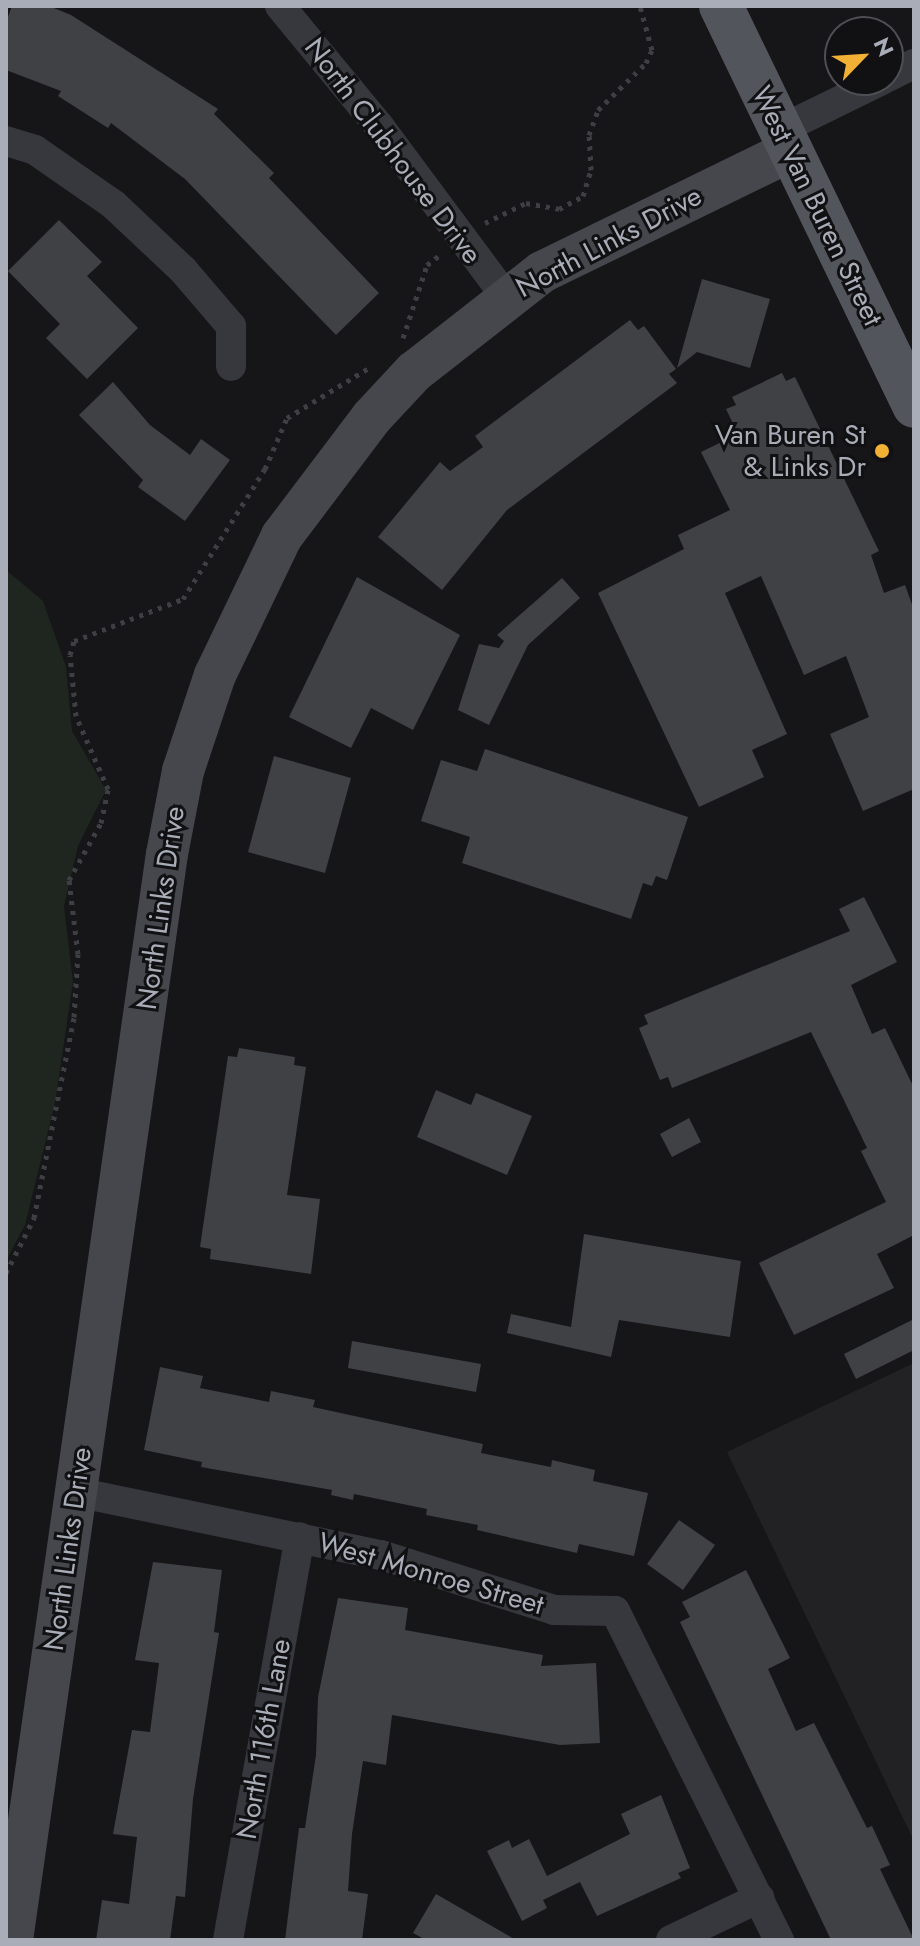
<!DOCTYPE html>
<style>
body{margin:0}
#map{position:relative;width:920px;height:1946px;overflow:hidden;background:#161618;font-family:Jost,sans-serif}
div>[style]{position:absolute}
[style*='--x']{left:calc(var(--x)*1px);top:calc(var(--y)*1px);width:calc(var(--w)*1px);rotate:calc(var(--a)*1deg)}
.built>*{inset:0;background:#222225}
.green>*{inset:0;background:#1e261f}
.building>*{inset:0;background:#404145}
.path>*{height:5px;margin-top:-2.5px;transform-origin:0;background:repeating-linear-gradient(90deg,#3d3f44 0 4px,transparent 0 10px)}
.street>*{height:30px;margin:-15px;padding:0 15px;transform-origin:15px;border-radius:15px;background:#37383d}
.secondary>*{height:42px;margin:-21px;padding:0 21px;transform-origin:21px;border-radius:21px;background:#45474d}
.primary>*{height:44px;margin:-22px;padding:0 22px;transform-origin:22px;border-radius:22px;background:#53555c}
.dots>*{width:22px;height:22px;translate:-50% -50%;box-sizing:border-box;border:4px solid #111113;border-radius:50%}
span{translate:-50% -50%;white-space:nowrap;text-align:center;line-height:1.15;-webkit-text-stroke:6px #111113;paint-order:stroke}
.street-label{font-size:28px;color:#a8adb8}
.poi-label{font-size:28px;color:#a8adb8}
.right{translate:-100% -50%;text-align:right}
.frame{position:absolute;inset:0;border:8px solid #a8adb8;pointer-events:none}
.north{position:absolute;left:824px;top:16px;width:80px;height:80px;box-sizing:border-box;background:#111113;border:2px solid #4d4f55;border-radius:50%;rotate:65deg;font-size:22px;font-weight:700;line-height:32px;text-align:center;color:#a8adb8}
.north::after{content:'';display:block;margin:auto;width:28px;height:36px;background:#f2b134;clip-path:polygon(50% 0,100% 100%,50% 72%,0 100%)}
</style>
<div id="map">
<div class="built">
<div style="clip-path:polygon(914px 1363px,914px 1841px,727px 1452px)"></div>
</div>
<div class="green">
<div style="clip-path:polygon(6px 570px,43px 601px,66px 667px,72px 731px,106px 790px,78px 846px,64px 906px,73px 982px,55px 1103px,25px 1225px,6px 1261px)"></div>
</div>
<div class="building">
<div style="clip-path:polygon(12px 6px,49px 6px,71px 15px,218px 109px,214px 114px,274px 173px,269px 178px,379px 293px,336px 335px,185px 179px,111px 123px,108px 128px,58px 96px,61px 91px,6px 70px,6px 22px)"></div>
<div style="clip-path:polygon(59px 220px,102px 262px,87px 276px,138px 328px,87px 379px,46px 338px,60px 324px,8px 271px)"></div>
<div style="clip-path:polygon(702px 279px,770px 299px,750px 368px,697px 352px,677px 368px)"></div>
<div style="clip-path:polygon(630px 320px,638px 330px,644px 326px,676px 369px,669px 374px,677px 383px,507px 510px,442px 590px,378px 537px,440px 462px,450px 471px,483px 447px,475px 436px)"></div>
<div style="clip-path:polygon(782px 373px,786px 381px,795px 377px,879px 551px,871px 555px,884px 593px,905px 585px,914px 610px,914px 789px,863px 811px,830px 734px,869px 717px,846px 656px,804px 675px,761px 576px,725px 593px,787px 734px,752px 750px,764px 777px,699px 807px,598px 593px,684px 549px,678px 535px,730px 510px,701px 452px,738px 434px,726px 409px,736px 405px,732px 397px)"></div>
<div style="clip-path:polygon(113px 382px,150px 425px,190px 455px,201px 439px,230px 460px,185px 521px,138px 487px,143px 480px,79px 415px)"></div>
<div style="clip-path:polygon(357px 577px,460px 635px,413px 730px,371px 708px,351px 748px,289px 717px)"></div>
<div style="clip-path:polygon(562px 578px,580px 598px,528px 645px,489px 725px,458px 710px,479px 644px,499px 648px,504px 641px,497px 635px)"></div>
<div style="clip-path:polygon(485px 749px,688px 817px,667px 880px,656px 876px,652px 886px,643px 883px,631px 919px,462px 863px,470px 837px,421px 821px,441px 760px,477px 771px)"></div>
<div style="clip-path:polygon(274px 756px,351px 778px,325px 873px,248px 852px)"></div>
<div style="clip-path:polygon(864px 897px,897px 962px,851px 985px,872px 1034px,885px 1028px,914px 1088px,914px 1235px,877px 1254px,894px 1288px,794px 1335px,759px 1263px,886px 1202px,861px 1151px,867px 1148px,811px 1032px,672px 1088px,668px 1077px,660px 1080px,639px 1028px,648px 1024px,644px 1015px,850px 931px,839px 909px)"></div>
<div style="clip-path:polygon(239px 1048px,295px 1057px,294px 1065px,306px 1067px,287px 1195px,320px 1199px,311px 1274px,210px 1259px,211px 1249px,200px 1247px,228px 1056px,237px 1057px)"></div>
<div style="clip-path:polygon(436px 1090px,471px 1105px,476px 1093px,532px 1116px,507px 1175px,417px 1137px)"></div>
<div style="clip-path:polygon(689px 1118px,701px 1142px,672px 1157px,660px 1134px)"></div>
<div style="clip-path:polygon(584px 1234px,741px 1261px,730px 1337px,619px 1320px,611px 1357px,507px 1333px,511px 1314px,571px 1327px)"></div>
<div style="clip-path:polygon(914px 1319px,914px 1350px,856px 1379px,844px 1354px)"></div>
<div style="clip-path:polygon(352px 1341px,481px 1364px,476px 1392px,348px 1368px)"></div>
<div style="clip-path:polygon(160px 1367px,203px 1376px,200px 1388px,269px 1402px,271px 1391px,315px 1400px,313px 1407px,483px 1444px,481px 1453px,551px 1467px,552px 1460px,595px 1470px,593px 1481px,648px 1493px,634px 1556px,579px 1544px,577px 1553px,477px 1530px,478px 1525px,426px 1515px,427px 1509px,354px 1494px,353px 1500px,331px 1495px,332px 1490px,201px 1467px,202px 1462px,144px 1450px)"></div>
<div style="clip-path:polygon(679px 1520px,715px 1545px,683px 1590px,647px 1564px)"></div>
<div style="clip-path:polygon(153px 1562px,222px 1570px,214px 1632px,219px 1633px,193px 1799px,185px 1897px,176px 1896px,170px 1940px,96px 1940px,102px 1900px,129px 1904px,137px 1837px,113px 1834px,132px 1730px,150px 1732px,159px 1663px,135px 1660px)"></div>
<div style="clip-path:polygon(746px 1570px,790px 1658px,768px 1669px,796px 1731px,814px 1723px,867px 1828px,872px 1826px,890px 1865px,880px 1869px,914px 1940px,831px 1940px,680px 1622px,690px 1617px,682px 1602px)"></div>
<div style="clip-path:polygon(338px 1598px,408px 1608px,405px 1630px,543px 1655px,541px 1666px,596px 1663px,600px 1743px,560px 1745px,392px 1715px,386px 1765px,363px 1761px,352px 1834px,348px 1891px,368px 1894px,362px 1940px,285px 1940px,299px 1828px,305px 1828px,316px 1755px,318px 1697px)"></div>
<div style="clip-path:polygon(661px 1795px,690px 1868px,678px 1873px,681px 1878px,597px 1916px,580px 1882px,543px 1900px,547px 1908px,522px 1921px,487px 1851px,509px 1840px,512px 1848px,529px 1839px,547px 1876px,630px 1834px,621px 1814px)"></div>
<div style="clip-path:polygon(436px 1894px,516px 1940px,426px 1940px,413px 1933px)"></div>
</div>
<div class="path">
<div style="--x:485;--y:223;--w:46;--a:-26"></div>
<div style="--x:526;--y:203;--w:34;--a:10"></div>
<div style="--x:559;--y:209;--w:27;--a:-28"></div>
<div style="--x:583;--y:196;--w:27;--a:-73"></div>
<div style="--x:591;--y:170;--w:35;--a:-93"></div>
<div style="--x:589;--y:135;--w:27;--a:-70"></div>
<div style="--x:598;--y:110;--w:67;--a:-44.4"></div>
<div style="--x:646;--y:63;--w:14;--a:-65"></div>
<div style="--x:652;--y:50;--w:46;--a:-105.3"></div>
<div style="--x:403;--y:338;--w:77;--a:-71.8"></div>
<div style="--x:427;--y:265;--w:18;--a:-38"></div>
<div style="--x:6;--y:1273;--w:62;--a:-63"></div>
<div style="--x:34;--y:1218;--w:205;--a:-78.7"></div>
<div style="--x:74;--y:1017;--w:63;--a:-86.4"></div>
<div style="--x:78;--y:954;--w:75;--a:-96.9"></div>
<div style="--x:69;--y:880;--w:65;--a:-60.7"></div>
<div style="--x:101;--y:823;--w:35;--a:-78"></div>
<div style="--x:108;--y:789;--w:80;--a:-113.7"></div>
<div style="--x:76;--y:716;--w:61;--a:-95.6"></div>
<div style="--x:70;--y:655;--w:15;--a:-74"></div>
<div style="--x:74;--y:641;--w:117;--a:-21.1"></div>
<div style="--x:183;--y:599;--w:154;--a:-57.8"></div>
<div style="--x:265;--y:469;--w:56;--a:-66.7"></div>
<div style="--x:287;--y:418;--w:96;--a:-31.4"></div>
</div>
<div class="street">
<div style="--x:280;--y:6;--w:156;--a:50.5"></div>
<div style="--x:379;--y:126;--w:213;--a:53.4"></div>
<div style="--x:888;--y:77;--w:29;--a:-27"></div>
<div style="--x:780;--y:130;--w:114;--a:-26.1"></div>
<div style="--x:6;--y:141;--w:30;--a:17"></div>
<div style="--x:35;--y:150;--w:96;--a:34.8"></div>
<div style="--x:114;--y:205;--w:95;--a:43.3"></div>
<div style="--x:183;--y:270;--w:74;--a:49.4"></div>
<div style="--x:231;--y:326;--w:40;--a:90"></div>
<div style="--x:76;--y:1492;--w:311;--a:11.7"></div>
<div style="--x:381;--y:1555;--w:182;--a:17.6"></div>
<div style="--x:554;--y:1610;--w:61;--a:0.9"></div>
<div style="--x:615;--y:1611;--w:368;--a:63.5"></div>
<div style="--x:228;--y:1940;--w:409;--a:-79.9"></div>
<div style="--x:671;--y:1940;--w:98;--a:-25.5"></div>
</div>
<div class="secondary">
<div style="--x:12;--y:1940;--w:1097;--a:-81.88"></div>
<div style="--x:167;--y:854;--w:85;--a:-79.1"></div>
<div style="--x:183;--y:771;--w:101;--a:-71.6"></div>
<div style="--x:215;--y:675;--w:154;--a:-64.3"></div>
<div style="--x:282;--y:536;--w:149;--a:-52.9"></div>
<div style="--x:372;--y:417;--w:62;--a:-47"></div>
<div style="--x:414;--y:372;--w:162;--a:-38"></div>
<div style="--x:542;--y:272;--w:276;--a:-26"></div>
</div>
<div class="primary">
<div style="--x:721;--y:6;--w:444;--a:64.2"></div>
</div>
<div class="dots">
<div style="left:882px;top:451px;background:#f2b134"></div>
</div>
<div class="street-label">
<span style="left:393px;top:151px;rotate:53deg">North Clubhouse Drive</span>
<span style="left:817px;top:206px;rotate:64deg">West Van Buren Street</span>
<span style="left:609px;top:242px;rotate:-28deg">North Links Drive</span>
<span style="left:161px;top:908px;rotate:-82deg">North Links Drive</span>
<span style="left:68px;top:1549px;rotate:-82deg">North Links Drive</span>
<span style="left:431px;top:1574px;rotate:16deg">West Monroe Street</span>
<span style="left:264px;top:1739px;rotate:-80deg">North 116th Lane</span>
</div>
<div class="poi-label">
<span class="right" style="left:866px;top:451px">Van Buren St<br>&amp; Links Dr</span>
</div>
<div class="frame"></div>
<div class="north">N</div>
</div>
